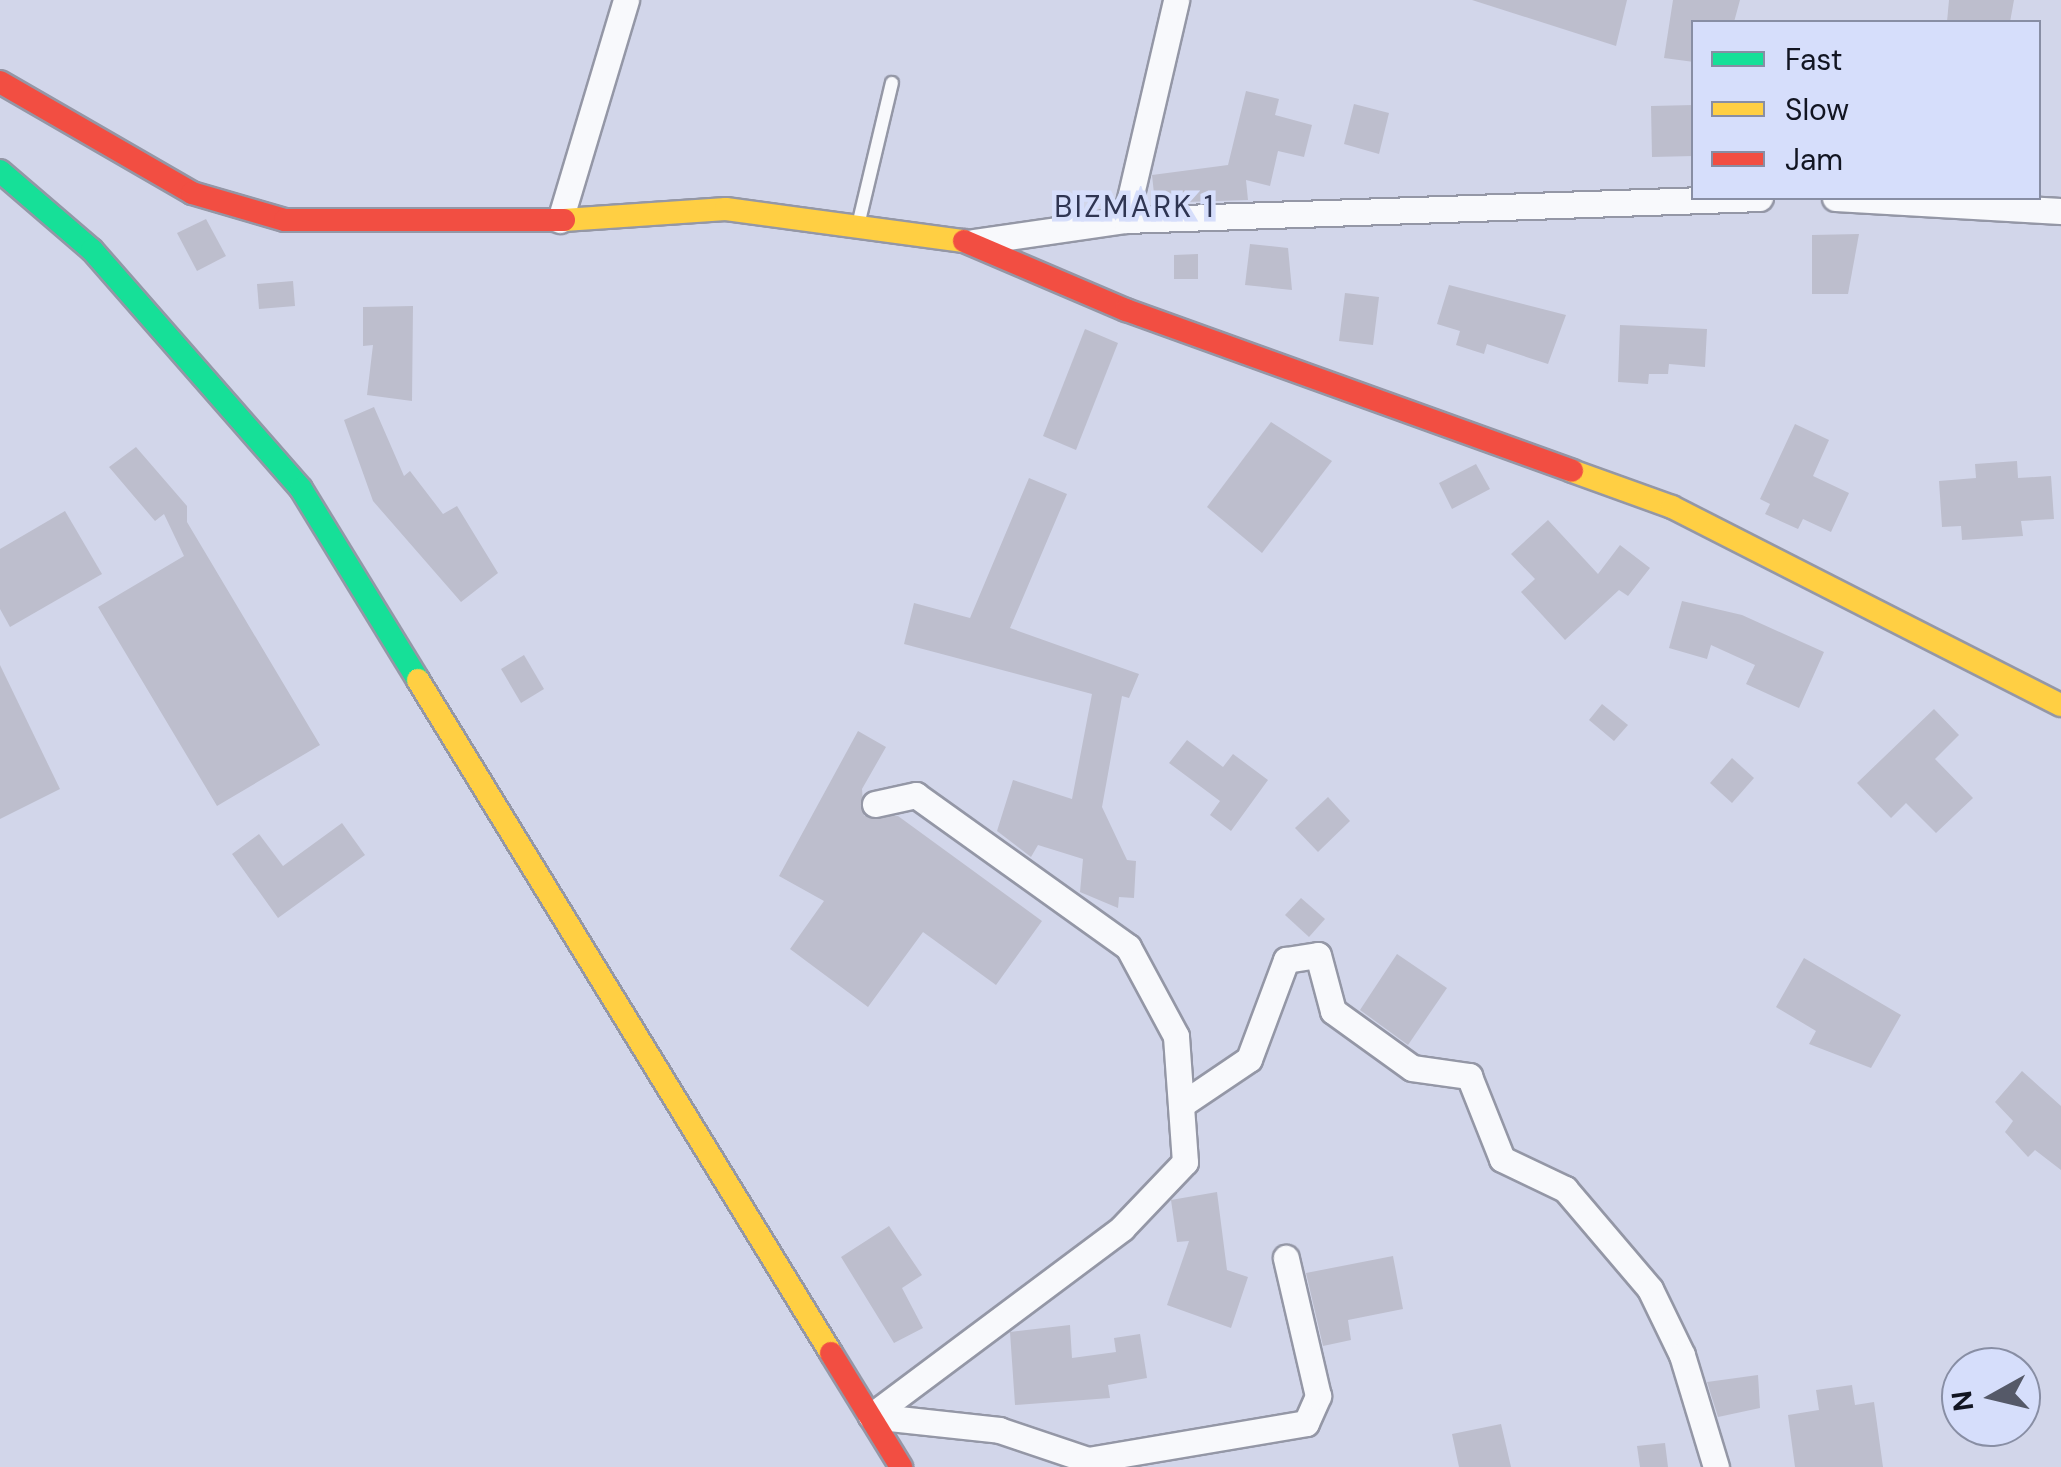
<!DOCTYPE html>
<style>
body{margin:0}
#map{position:relative;width:2061px;height:1467px;overflow:hidden;background:#d2d6ea;font-family:"DM Sans",sans-serif}
div>[style]{position:absolute}
[style*='--x']{left:calc(var(--x)*1px);top:calc(var(--y)*1px);width:calc(var(--w)*1px);rotate:calc(var(--a)*1deg)}
.building>*{inset:0;background:#bdbecd}
.roads{filter:drop-shadow(2px 0 #9497a6) drop-shadow(-2px 0 #9497a6) drop-shadow(0 2px #9497a6) drop-shadow(0 -2px #9497a6)}
.lane>*{height:12px;margin:-6px;padding:0 6px;transform-origin:6px;border-radius:6px;background:#f8f9fc}
.street>*{height:25px;margin:-12.5px;padding:0 12.5px;transform-origin:12.5px;border-radius:12.5px;background:#f8f9fc}
.fast>*{height:22px;margin:-11px;padding:0 11px;transform-origin:11px;border-radius:11px;background:#16e098}
.slow>*{height:22px;margin:-11px;padding:0 11px;transform-origin:11px;border-radius:11px;background:#ffcf43}
.jam>*{height:22px;margin:-11px;padding:0 11px;transform-origin:11px;border-radius:11px;background:#f24e42}
span{translate:-50% -50%;white-space:nowrap;text-align:center;line-height:1.15;-webkit-text-stroke:9px #d6defb;paint-order:stroke}
.quarter-label{font-size:30px;color:#2f3552;letter-spacing:2.5px}
.legend{position:absolute;left:1691px;top:20px;width:350px;height:180px;box-sizing:border-box;background:#d6defb;border:2px solid #888ea4;margin:0;padding:12px 18px;list-style:none;font-size:30px;color:#121522}
.legend li{display:flex;align-items:center;gap:20px;height:50px}
.legend b{width:50px;border:2px solid #888ea4}
.north{position:absolute;left:1941px;top:1347px;width:100px;height:100px;box-sizing:border-box;background:#d6defb;border:2px solid #888ea4;border-radius:50%;rotate:262deg;font-size:28px;font-weight:700;line-height:40px;text-align:center;color:#121522}
.north::after{content:'';display:block;margin:auto;width:35px;height:45px;background:#555968;clip-path:polygon(50% 0,100% 100%,50% 72%,0 100%)}
</style>
<div id="map">
<div class="building">
<div style="clip-path:polygon(1472px 0,1627px 0,1616px 46px)"></div>
<div style="clip-path:polygon(1673px 0,1740px 0,1734px 22px,1694px 22px,1694px 62px,1664px 58px)"></div>
<div style="clip-path:polygon(1949px 0,2014px 0,2010px 22px,1947px 22px)"></div>
<div style="clip-path:polygon(1246px 91px,1279px 99px,1275px 115px,1312px 125px,1304px 157px,1278px 151px,1270px 186px,1246px 180px,1248px 200px,1155px 203px,1152px 175px,1228px 165px)"></div>
<div style="clip-path:polygon(1354px 104px,1389px 113px,1379px 154px,1344px 144px)"></div>
<div style="clip-path:polygon(1694px 105px,1694px 156px,1652px 157px,1651px 106px)"></div>
<div style="clip-path:polygon(206px 219px,226px 256px,197px 271px,177px 233px)"></div>
<div style="clip-path:polygon(1859px 234px,1848px 294px,1812px 294px,1812px 235px)"></div>
<div style="clip-path:polygon(1250px 244px,1288px 248px,1292px 290px,1245px 285px)"></div>
<div style="clip-path:polygon(1198px 254px,1198px 279px,1174px 279px,1174px 255px)"></div>
<div style="clip-path:polygon(293px 281px,295px 306px,259px 309px,257px 284px)"></div>
<div style="clip-path:polygon(1449px 285px,1566px 315px,1548px 364px,1487px 344px,1484px 354px,1456px 345px,1460px 331px,1437px 324px)"></div>
<div style="clip-path:polygon(1345px 293px,1379px 297px,1373px 345px,1339px 341px)"></div>
<div style="clip-path:polygon(413px 306px,412px 401px,367px 395px,373px 345px,363px 346px,363px 307px)"></div>
<div style="clip-path:polygon(1620px 325px,1707px 329px,1705px 367px,1669px 364px,1668px 374px,1649px 374px,1648px 384px,1618px 382px)"></div>
<div style="clip-path:polygon(1085px 329px,1118px 343px,1076px 450px,1043px 436px)"></div>
<div style="clip-path:polygon(374px 407px,404px 476px,410px 471px,443px 514px,457px 506px,498px 573px,461px 602px,373px 501px,344px 420px)"></div>
<div style="clip-path:polygon(1271px 422px,1332px 461px,1262px 553px,1207px 507px)"></div>
<div style="clip-path:polygon(1795px 424px,1829px 440px,1813px 476px,1849px 493px,1831px 532px,1803px 519px,1798px 529px,1765px 514px,1770px 504px,1760px 499px)"></div>
<div style="clip-path:polygon(136px 447px,187px 506px,187px 522px,320px 745px,217px 806px,98px 607px,184px 556px,164px 514px,155px 521px,109px 467px)"></div>
<div style="clip-path:polygon(2017px 461px,2018px 478px,2051px 476px,2054px 519px,2021px 521px,2023px 536px,1962px 540px,1961px 526px,1942px 527px,1939px 481px,1976px 478px,1975px 464px)"></div>
<div style="clip-path:polygon(1476px 464px,1490px 489px,1452px 509px,1439px 483px)"></div>
<div style="clip-path:polygon(1029px 478px,1067px 494px,1010px 628px,1139px 674px,1129px 698px,1122px 696px,1102px 807px,1127px 860px,1136px 861px,1134px 898px,1119px 897px,1118px 908px,1080px 892px,1083px 859px,1038px 845px,1031px 857px,997px 831px,1013px 780px,1072px 799px,1092px 694px,904px 644px,914px 603px,970px 618px)"></div>
<div style="clip-path:polygon(65px 511px,102px 574px,10px 627px,0 609px,0 549px)"></div>
<div style="clip-path:polygon(1548px 520px,1598px 574px,1620px 545px,1650px 568px,1628px 596px,1619px 590px,1565px 640px,1521px 592px,1535px 579px,1511px 554px)"></div>
<div style="clip-path:polygon(1682px 601px,1742px 615px,1824px 652px,1799px 708px,1746px 684px,1755px 665px,1711px 645px,1707px 659px,1669px 648px)"></div>
<div style="clip-path:polygon(524px 655px,544px 689px,521px 703px,501px 669px)"></div>
<div style="clip-path:polygon(0 665px,60px 789px,0 819px)"></div>
<div style="clip-path:polygon(1602px 704px,1628px 725px,1614px 741px,1589px 720px)"></div>
<div style="clip-path:polygon(1934px 709px,1959px 735px,1935px 759px,1973px 798px,1936px 833px,1906px 803px,1891px 818px,1857px 783px)"></div>
<div style="clip-path:polygon(858px 731px,886px 747px,862px 789px,864px 816px,898px 816px,1042px 921px,996px 985px,923px 932px,868px 1007px,790px 949px,824px 901px,779px 876px)"></div>
<div style="clip-path:polygon(1187px 740px,1223px 767px,1233px 754px,1268px 780px,1231px 831px,1210px 815px,1220px 801px,1169px 763px)"></div>
<div style="clip-path:polygon(1732px 758px,1754px 778px,1732px 803px,1710px 783px)"></div>
<div style="clip-path:polygon(1328px 797px,1350px 821px,1318px 852px,1295px 828px)"></div>
<div style="clip-path:polygon(342px 823px,365px 855px,278px 918px,232px 854px,259px 834px,283px 866px)"></div>
<div style="clip-path:polygon(1301px 898px,1325px 919px,1309px 937px,1285px 915px)"></div>
<div style="clip-path:polygon(1397px 954px,1447px 988px,1408px 1045px,1360px 1010px)"></div>
<div style="clip-path:polygon(1804px 958px,1901px 1015px,1871px 1068px,1809px 1044px,1816px 1031px,1776px 1007px)"></div>
<div style="clip-path:polygon(2022px 1071px,2061px 1106px,2061px 1170px,2035px 1150px,2028px 1157px,2005px 1132px,2013px 1121px,1995px 1102px)"></div>
<div style="clip-path:polygon(1217px 1192px,1227px 1270px,1248px 1277px,1231px 1328px,1167px 1305px,1189px 1241px,1177px 1242px,1171px 1200px)"></div>
<div style="clip-path:polygon(889px 1226px,922px 1275px,902px 1288px,923px 1328px,894px 1343px,841px 1257px)"></div>
<div style="clip-path:polygon(1393px 1256px,1403px 1309px,1348px 1320px,1351px 1340px,1323px 1346px,1306px 1273px)"></div>
<div style="clip-path:polygon(1070px 1325px,1072px 1358px,1116px 1352px,1114px 1338px,1140px 1334px,1147px 1378px,1108px 1385px,1110px 1398px,1015px 1405px,1010px 1332px)"></div>
<div style="clip-path:polygon(1758px 1375px,1760px 1408px,1718px 1417px,1707px 1382px)"></div>
<div style="clip-path:polygon(1852px 1385px,1855px 1405px,1874px 1402px,1883px 1467px,1795px 1467px,1788px 1415px,1819px 1410px,1816px 1390px)"></div>
<div style="clip-path:polygon(1501px 1424px,1511px 1467px,1459px 1467px,1452px 1434px)"></div>
<div style="clip-path:polygon(1665px 1443px,1668px 1467px,1640px 1467px,1637px 1446px)"></div>
</div>
<div class="roads">
<div class="lane">
<div style="--x:859;--y:221;--w:142;--a:-76.6"></div>
</div>
<div class="street">
<div style="--x:1835;--y:198;--w:226;--a:3.3"></div>
<div style="--x:560;--y:220;--w:230;--a:-73.3"></div>
<div style="--x:1125;--y:220;--w:226;--a:-76.9"></div>
<div style="--x:973;--y:242;--w:154;--a:-8.2"></div>
<div style="--x:1125;--y:220;--w:635;--a:-1.98"></div>
<div style="--x:1181;--y:1105;--w:82;--a:-34.1"></div>
<div style="--x:1249;--y:1059;--w:106;--a:-69.5"></div>
<div style="--x:1286;--y:960;--w:32;--a:-9"></div>
<div style="--x:1318;--y:955;--w:58;--a:75"></div>
<div style="--x:1333;--y:1011;--w:97;--a:35.8"></div>
<div style="--x:1412;--y:1068;--w:58;--a:8"></div>
<div style="--x:1469;--y:1076;--w:89;--a:68.3"></div>
<div style="--x:1502;--y:1159;--w:70;--a:25.5"></div>
<div style="--x:1565;--y:1189;--w:131;--a:49.6"></div>
<div style="--x:1650;--y:1289;--w:73;--a:64.1"></div>
<div style="--x:1682;--y:1355;--w:117;--a:73.1"></div>
<div style="--x:871;--y:1416;--w:314;--a:-36.8"></div>
<div style="--x:1122;--y:1228;--w:91;--a:-46.3"></div>
<div style="--x:1185;--y:1162;--w:126;--a:-94.1"></div>
<div style="--x:1176;--y:1036;--w:101;--a:-118.3"></div>
<div style="--x:1128;--y:947;--w:261;--a:-144.4"></div>
<div style="--x:916;--y:795;--w:42;--a:167.6"></div>
<div style="--x:871;--y:1416;--w:129;--a:6.2"></div>
<div style="--x:999;--y:1430;--w:94;--a:18.6"></div>
<div style="--x:1088;--y:1460;--w:221;--a:-9.6"></div>
<div style="--x:1306;--y:1423;--w:30;--a:-66"></div>
<div style="--x:1318;--y:1396;--w:142;--a:-103.1"></div>
</div>
<div class="fast">
<div style="--x:0;--y:171;--w:121;--a:40.7"></div>
<div style="--x:92;--y:250;--w:317;--a:48.8"></div>
<div style="--x:301;--y:489;--w:224;--a:58.5"></div>
</div>
<div class="slow">
<div style="--x:564;--y:220;--w:162;--a:-3.9"></div>
<div style="--x:726;--y:209;--w:240;--a:7.7"></div>
<div style="--x:1572;--y:471;--w:106;--a:19.8"></div>
<div style="--x:1672;--y:507;--w:436;--a:27"></div>
<div style="--x:418;--y:680;--w:790;--a:58.46"></div>
</div>
<div class="jam">
<div style="--x:0;--y:82;--w:222;--a:30"></div>
<div style="--x:192;--y:193;--w:97;--a:16.2"></div>
<div style="--x:285;--y:220;--w:279;--a:0"></div>
<div style="--x:964;--y:241;--w:176;--a:23.1"></div>
<div style="--x:1126;--y:310;--w:474;--a:19.8"></div>
<div style="--x:831;--y:1353;--w:134;--a:58.4"></div>
</div>
</div>
<div class="quarter-label">
<span style="left:1135px;top:207px">BIZMARK 1</span>
</div>
<ul class="legend">
<li><b style="height:12px;background:#16e098"></b>Fast</li>
<li><b style="height:12px;background:#ffcf43"></b>Slow</li>
<li><b style="height:12px;background:#f24e42"></b>Jam</li>
</ul>
<div class="north">N</div>
</div>
